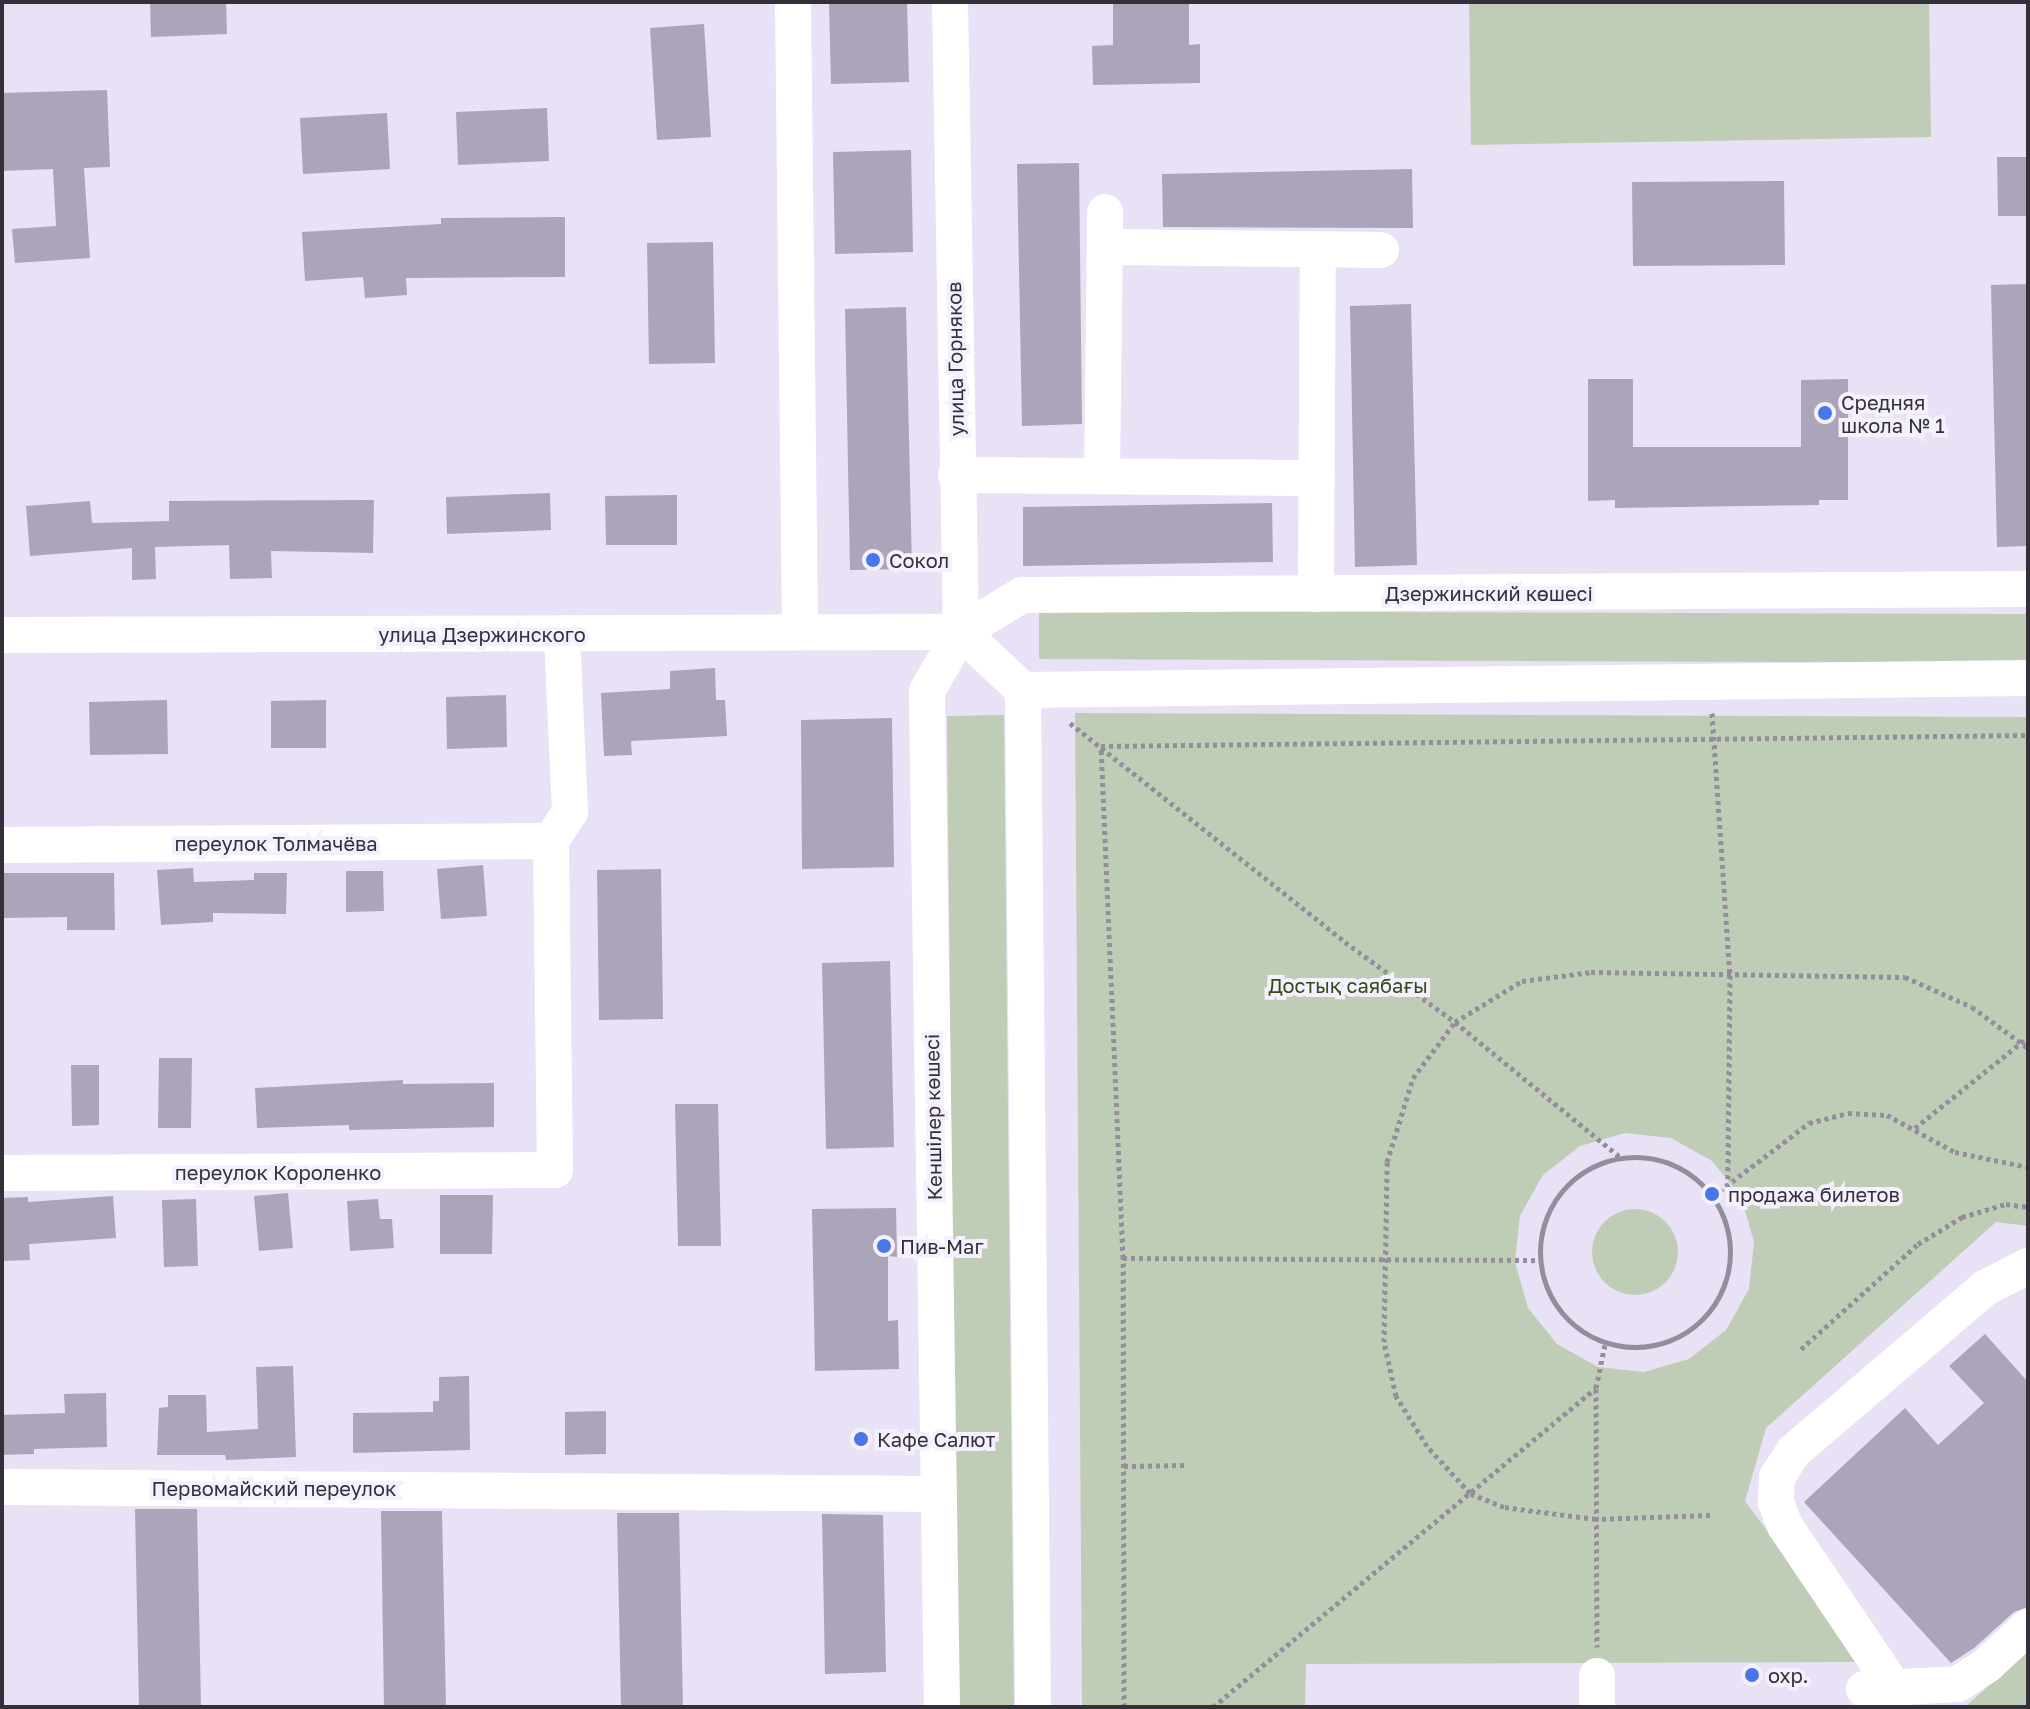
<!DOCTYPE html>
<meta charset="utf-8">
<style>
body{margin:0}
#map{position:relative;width:2030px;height:1709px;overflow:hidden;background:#e9e1f6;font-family:"Golos Text",sans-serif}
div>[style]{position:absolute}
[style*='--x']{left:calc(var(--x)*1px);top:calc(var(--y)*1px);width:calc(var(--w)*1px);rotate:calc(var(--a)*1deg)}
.green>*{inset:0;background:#c0cdb6}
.round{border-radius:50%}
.building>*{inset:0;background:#aca4b9}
.path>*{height:5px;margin-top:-2.5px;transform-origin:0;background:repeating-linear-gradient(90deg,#938d9c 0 4px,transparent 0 8px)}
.path>.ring{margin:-2.5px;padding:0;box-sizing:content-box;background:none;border:5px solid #938d9c;border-radius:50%}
.minor>*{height:36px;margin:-18px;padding:0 18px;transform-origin:18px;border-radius:18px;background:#fff}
.dots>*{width:22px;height:22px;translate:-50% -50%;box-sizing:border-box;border:4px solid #f5f0fd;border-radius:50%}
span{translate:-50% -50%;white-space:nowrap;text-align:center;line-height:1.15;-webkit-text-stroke:8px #f5f0fd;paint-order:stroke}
.street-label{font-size:20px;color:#343039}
.poi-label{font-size:20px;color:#343039}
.left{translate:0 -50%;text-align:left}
.park-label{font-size:20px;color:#314b15}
.frame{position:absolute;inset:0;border:4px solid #343039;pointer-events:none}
</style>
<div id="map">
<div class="green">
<div style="clip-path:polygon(1469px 2px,1929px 2px,1931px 137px,1471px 145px)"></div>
<div style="clip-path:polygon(1039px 611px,2028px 614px,2028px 663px,1039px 659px)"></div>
<div style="clip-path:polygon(evenodd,1075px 713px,2028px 717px,2028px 1226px,1996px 1222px,1766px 1428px,1745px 1501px,1865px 1662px,1306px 1664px,1305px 1707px,1082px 1707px,1075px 713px,1625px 1133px,1671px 1138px,1712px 1161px,1741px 1197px,1754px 1242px,1749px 1289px,1726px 1330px,1689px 1359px,1644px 1372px,1598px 1367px,1557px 1344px,1528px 1308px,1515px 1262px,1520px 1216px,1543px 1175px,1580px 1146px,1625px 1133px)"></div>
<div style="clip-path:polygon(1004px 715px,1014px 1707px,957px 1707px,947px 716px)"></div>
<div class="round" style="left:1592px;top:1209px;width:86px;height:86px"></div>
<div style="clip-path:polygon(2028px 1650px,2028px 1707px,1965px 1707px)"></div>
</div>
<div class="building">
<div style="clip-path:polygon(150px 2px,226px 2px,227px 34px,151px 37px)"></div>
<div style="clip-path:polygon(829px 2px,907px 2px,909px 82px,831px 84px)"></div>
<div style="clip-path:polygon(1113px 2px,1189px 2px,1189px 45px,1200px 44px,1200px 83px,1093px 85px,1092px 46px,1113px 45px)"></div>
<div style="clip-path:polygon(704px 24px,711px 137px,657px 140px,650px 28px)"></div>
<div style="clip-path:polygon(107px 90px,110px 167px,84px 168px,90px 258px,15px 263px,12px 229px,56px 226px,53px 169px,2px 171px,2px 93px)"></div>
<div style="clip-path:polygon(547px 108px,549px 161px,458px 165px,456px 112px)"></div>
<div style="clip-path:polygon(387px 113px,390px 169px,303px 174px,300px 118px)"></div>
<div style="clip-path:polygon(911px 150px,913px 252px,835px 254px,833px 152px)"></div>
<div style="clip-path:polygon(1997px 157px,2028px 157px,2028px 216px,1998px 216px)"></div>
<div style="clip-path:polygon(1079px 163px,1082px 424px,1022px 426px,1017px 164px)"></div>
<div style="clip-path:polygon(1412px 169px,1413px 228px,1163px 227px,1162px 174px)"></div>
<div style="clip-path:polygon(1784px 181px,1785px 265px,1633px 266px,1632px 182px)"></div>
<div style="clip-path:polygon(565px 217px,565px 277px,406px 278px,407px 295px,365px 298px,363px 277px,305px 281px,302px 232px,441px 224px,441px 218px)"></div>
<div style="clip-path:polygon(713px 242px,715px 363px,649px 364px,647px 243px)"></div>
<div style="clip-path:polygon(2028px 284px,2028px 546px,1997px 547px,1991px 285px)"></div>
<div style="clip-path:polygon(1411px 304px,1417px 565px,1355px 567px,1350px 306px)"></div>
<div style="clip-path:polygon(906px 307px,912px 569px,850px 570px,845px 309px)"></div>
<div style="clip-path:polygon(1588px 379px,1633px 379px,1633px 447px,1801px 447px,1801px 380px,1848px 379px,1848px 500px,1819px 500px,1819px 505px,1615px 508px,1615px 500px,1588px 501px)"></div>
<div style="clip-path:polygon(550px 493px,551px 530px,447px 534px,446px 497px)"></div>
<div style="clip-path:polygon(677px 495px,677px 545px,606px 545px,605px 496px)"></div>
<div style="clip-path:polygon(374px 500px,373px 553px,271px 551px,272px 578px,230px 579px,229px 545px,155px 547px,156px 579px,132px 580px,132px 548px,30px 556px,26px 506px,90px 501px,92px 523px,169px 521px,169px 501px)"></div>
<div style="clip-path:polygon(1272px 503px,1273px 562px,1023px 566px,1023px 507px)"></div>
<div style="clip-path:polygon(715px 668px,716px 700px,725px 700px,727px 736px,631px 741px,632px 755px,604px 756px,601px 693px,670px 689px,670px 671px)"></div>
<div style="clip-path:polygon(506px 695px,507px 747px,447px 749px,446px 697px)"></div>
<div style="clip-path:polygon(167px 700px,168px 754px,90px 755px,89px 702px)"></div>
<div style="clip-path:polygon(326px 700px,326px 748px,271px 748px,271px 701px)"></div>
<div style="clip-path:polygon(892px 718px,894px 867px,802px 869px,801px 720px)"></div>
<div style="clip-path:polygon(483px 865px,487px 916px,441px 919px,437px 869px)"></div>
<div style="clip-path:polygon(193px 868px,194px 882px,254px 880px,254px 873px,287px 873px,286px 914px,213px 913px,213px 922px,161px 925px,157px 870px)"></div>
<div style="clip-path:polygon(661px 869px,663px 1019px,599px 1020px,597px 870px)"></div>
<div style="clip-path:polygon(346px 871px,383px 871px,384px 911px,346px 912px)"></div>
<div style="clip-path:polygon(2px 873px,114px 873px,115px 930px,67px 930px,67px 917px,2px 918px)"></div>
<div style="clip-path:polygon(890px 961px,894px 1147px,826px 1149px,822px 963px)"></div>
<div style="clip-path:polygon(159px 1058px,192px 1058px,191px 1128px,158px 1128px)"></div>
<div style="clip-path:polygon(71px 1065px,99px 1065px,99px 1125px,72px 1126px)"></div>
<div style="clip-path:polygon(403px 1080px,403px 1084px,494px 1083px,494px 1127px,349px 1130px,349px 1125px,257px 1128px,255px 1088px)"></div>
<div style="clip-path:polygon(675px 1104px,718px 1104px,721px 1246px,678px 1246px)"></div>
<div style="clip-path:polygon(288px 1193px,293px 1248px,259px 1251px,254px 1196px)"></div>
<div style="clip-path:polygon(440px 1195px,493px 1195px,492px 1254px,440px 1254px)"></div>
<div style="clip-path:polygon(113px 1196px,116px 1238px,29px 1244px,30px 1260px,2px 1261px,2px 1198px,28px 1197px,28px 1202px)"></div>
<div style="clip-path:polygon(196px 1199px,198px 1266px,164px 1267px,162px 1200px)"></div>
<div style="clip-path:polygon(378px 1199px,380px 1219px,392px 1219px,394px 1248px,350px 1251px,347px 1201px)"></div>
<div style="clip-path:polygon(896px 1208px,897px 1257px,888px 1256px,888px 1321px,898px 1320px,899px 1369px,815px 1371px,812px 1209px)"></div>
<div style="clip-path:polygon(1985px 1334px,2028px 1382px,2028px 1607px,2014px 1612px,1974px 1648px,1951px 1663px,1804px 1502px,1905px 1408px,1938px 1445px,1984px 1403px,1949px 1366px)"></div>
<div style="clip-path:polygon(293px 1366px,296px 1457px,226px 1460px,225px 1455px,157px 1455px,159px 1408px,168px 1407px,168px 1395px,206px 1395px,207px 1432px,258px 1429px,256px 1367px)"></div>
<div style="clip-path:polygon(469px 1376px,470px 1450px,353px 1453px,353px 1413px,433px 1412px,433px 1401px,439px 1401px,439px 1377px)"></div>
<div style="clip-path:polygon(106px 1393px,107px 1447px,34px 1449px,34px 1454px,2px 1455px,2px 1415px,65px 1413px,64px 1394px)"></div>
<div style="clip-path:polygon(606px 1411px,606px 1454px,565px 1455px,565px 1412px)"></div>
<div style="clip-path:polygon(135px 1509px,197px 1509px,201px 1707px,139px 1707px)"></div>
<div style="clip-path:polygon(381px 1511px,442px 1511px,446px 1707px,384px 1707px)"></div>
<div style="clip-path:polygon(617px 1513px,679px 1513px,683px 1707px,621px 1707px)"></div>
<div style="clip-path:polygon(822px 1514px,883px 1515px,886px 1672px,825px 1674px)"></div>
</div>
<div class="path">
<div style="--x:1712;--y:713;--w:263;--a:86.1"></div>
<div style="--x:1730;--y:975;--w:208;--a:90.6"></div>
<div style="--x:1070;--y:723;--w:352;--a:38.5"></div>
<div style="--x:1345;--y:942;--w:136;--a:36"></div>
<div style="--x:1455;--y:1022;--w:213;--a:39.3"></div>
<div style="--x:1915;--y:1128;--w:145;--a:-38.8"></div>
<div class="ring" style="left:1540px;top:1157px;width:185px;height:185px"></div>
<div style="--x:1713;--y:1196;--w:121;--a:-37.2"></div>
<div style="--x:1809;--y:1123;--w:40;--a:-14.4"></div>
<div style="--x:1848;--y:1113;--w:39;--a:3"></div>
<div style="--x:1887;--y:1115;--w:77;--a:28.6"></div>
<div style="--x:1955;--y:1152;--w:75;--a:11.6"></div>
<div style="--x:1123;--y:1258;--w:415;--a:0.3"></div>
<div style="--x:1801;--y:1349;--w:157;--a:-41.9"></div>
<div style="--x:1918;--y:1244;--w:52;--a:-31.5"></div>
<div style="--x:1962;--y:1217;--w:46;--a:-16.5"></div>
<div style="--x:2006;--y:1204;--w:22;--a:8"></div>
<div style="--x:1596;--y:1389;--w:258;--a:89.8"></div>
<div style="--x:1124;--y:1466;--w:63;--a:-0.9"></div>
<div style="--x:1710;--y:1515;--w:114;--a:178"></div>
<div style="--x:1596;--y:1519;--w:93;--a:-172.6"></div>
<div style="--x:1504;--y:1507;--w:37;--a:-158"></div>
<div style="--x:1470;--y:1493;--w:64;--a:-132.5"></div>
<div style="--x:1427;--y:1446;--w:59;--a:-121.8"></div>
<div style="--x:1396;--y:1396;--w:55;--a:-102.5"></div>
<div style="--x:1384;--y:1342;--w:180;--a:-89"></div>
<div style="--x:1387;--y:1162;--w:88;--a:-72.8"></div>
<div style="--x:1413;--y:1078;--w:70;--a:-53.1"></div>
<div style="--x:1455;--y:1022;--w:79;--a:-31.5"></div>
<div style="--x:1522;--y:981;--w:70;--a:-7.4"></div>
<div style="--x:1591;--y:972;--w:314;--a:0.9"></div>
<div style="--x:1905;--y:977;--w:73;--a:24.1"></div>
<div style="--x:1972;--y:1007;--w:69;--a:36.2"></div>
<div style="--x:1124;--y:1707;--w:449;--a:-90.1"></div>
<div style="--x:1123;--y:1258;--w:512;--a:-92.46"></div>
<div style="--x:1101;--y:746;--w:927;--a:-0.68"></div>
<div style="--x:1213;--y:1707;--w:498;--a:-39.8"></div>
<div style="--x:1596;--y:1388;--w:45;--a:-78.4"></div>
</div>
<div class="minor">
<div style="--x:793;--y:2;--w:630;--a:89.36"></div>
<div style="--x:950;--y:2;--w:630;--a:89"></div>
<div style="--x:961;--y:632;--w:85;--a:43.1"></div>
<div style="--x:1105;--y:247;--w:276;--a:0.6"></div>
<div style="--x:956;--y:475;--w:359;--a:0.5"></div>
<div style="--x:1102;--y:475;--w:263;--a:-89.3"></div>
<div style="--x:1316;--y:594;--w:344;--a:-89.7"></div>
<div style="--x:2;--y:635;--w:959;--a:-0.18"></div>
<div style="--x:1023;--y:690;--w:1017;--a:89.44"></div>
<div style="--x:1023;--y:690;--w:1005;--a:-0.68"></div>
<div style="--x:2;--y:845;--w:549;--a:-0.42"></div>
<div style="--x:2;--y:1173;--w:553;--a:-0.31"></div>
<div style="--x:555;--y:1170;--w:329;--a:-90.7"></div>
<div style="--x:551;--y:841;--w:35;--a:-57"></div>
<div style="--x:570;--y:812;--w:179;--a:-92.6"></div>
<div style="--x:2;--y:1487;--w:937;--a:0.43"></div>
<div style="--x:1597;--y:1676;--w:31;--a:90"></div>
<div style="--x:1864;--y:1689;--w:94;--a:-3"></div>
<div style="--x:1958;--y:1684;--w:35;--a:-33"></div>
<div style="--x:1987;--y:1665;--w:56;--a:-42.8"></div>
<div style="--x:942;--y:1707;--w:1016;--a:-90.85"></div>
<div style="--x:927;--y:691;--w:68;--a:-60"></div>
<div style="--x:961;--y:632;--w:71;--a:-31.2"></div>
<div style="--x:1022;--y:595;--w:1006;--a:-0.34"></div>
<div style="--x:1894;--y:1707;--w:18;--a:-87"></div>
<div style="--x:1895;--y:1689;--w:197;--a:-124"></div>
<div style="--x:1785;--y:1526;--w:26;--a:-111"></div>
<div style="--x:1776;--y:1502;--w:25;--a:-88"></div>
<div style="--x:1777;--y:1477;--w:30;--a:-57"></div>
<div style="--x:1793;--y:1452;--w:253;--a:-40.5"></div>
<div style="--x:1985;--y:1288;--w:48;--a:-27.1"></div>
</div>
<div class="dots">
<div style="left:1825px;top:413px;background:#4777e9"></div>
<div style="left:873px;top:560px;background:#4777e9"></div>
<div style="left:1712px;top:1194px;background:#4777e9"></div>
<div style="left:884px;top:1246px;background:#4777e9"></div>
<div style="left:861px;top:1439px;background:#4777e9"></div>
<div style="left:1752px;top:1675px;background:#4777e9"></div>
</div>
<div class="street-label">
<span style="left:955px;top:359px;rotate:-91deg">улица Горняков</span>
<span style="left:1489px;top:593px">Дзержинский көшесі</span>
<span style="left:482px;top:634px">улица Дзержинского</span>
<span style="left:276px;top:843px">переулок Толмачёва</span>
<span style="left:933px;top:1117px;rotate:-91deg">Кеншілер көшесі</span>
<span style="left:278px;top:1172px">переулок Короленко</span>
<span style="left:274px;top:1488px">Первомайский переулок</span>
</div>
<div class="poi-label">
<span class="left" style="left:1841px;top:414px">Средняя<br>школа № 1</span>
<span class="left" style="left:889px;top:560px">Сокол</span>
<span class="left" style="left:1728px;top:1194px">продажа билетов</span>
<span class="left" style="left:900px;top:1246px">Пив-Маг</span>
<span class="left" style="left:877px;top:1439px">Кафе Салют</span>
<span class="left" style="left:1768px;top:1675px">охр.</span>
</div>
<div class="park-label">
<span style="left:1348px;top:985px">Достық саябағы</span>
</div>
<div class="frame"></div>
</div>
